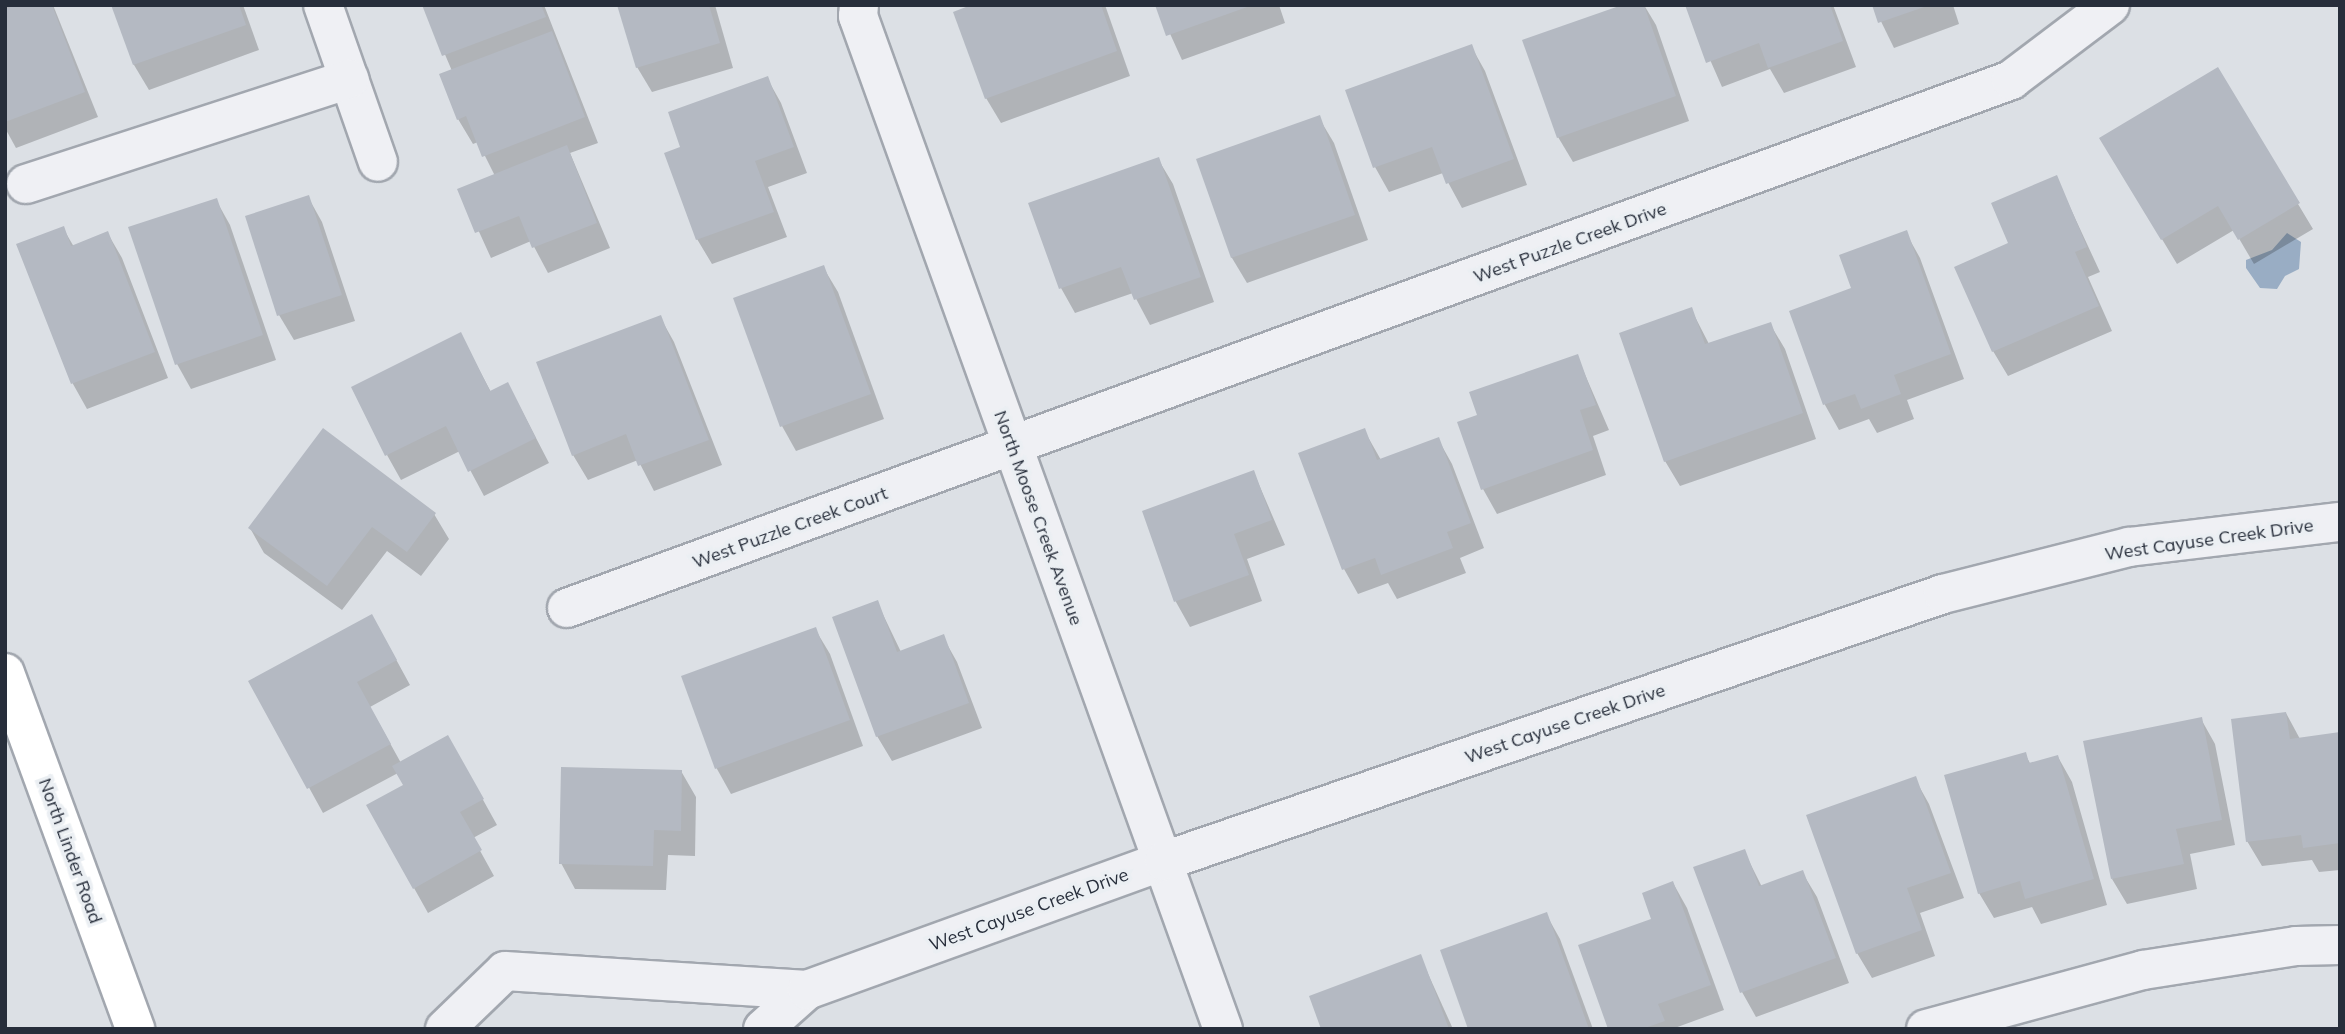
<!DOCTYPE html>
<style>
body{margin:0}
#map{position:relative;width:2345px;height:1034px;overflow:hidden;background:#dce0e5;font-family:Mulish,sans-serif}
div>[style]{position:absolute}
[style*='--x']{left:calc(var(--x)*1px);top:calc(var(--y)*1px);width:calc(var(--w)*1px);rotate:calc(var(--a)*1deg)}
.water>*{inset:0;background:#99adc4}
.shadow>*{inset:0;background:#0003}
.building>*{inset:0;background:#b4b9c2}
.roads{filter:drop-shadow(2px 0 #a2a7af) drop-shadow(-2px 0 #a2a7af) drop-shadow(0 2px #a2a7af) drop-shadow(0 -2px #a2a7af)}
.minor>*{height:38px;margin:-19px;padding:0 19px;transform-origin:19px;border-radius:19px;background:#eff0f4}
.major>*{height:38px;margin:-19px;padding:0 19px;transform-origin:19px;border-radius:19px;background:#fff}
span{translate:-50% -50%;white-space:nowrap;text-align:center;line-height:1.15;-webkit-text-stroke:7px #ebeff3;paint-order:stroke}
.street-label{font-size:18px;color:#272e3b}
.frame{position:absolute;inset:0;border:7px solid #272e3b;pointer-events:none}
</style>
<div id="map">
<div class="water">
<div style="clip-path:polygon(2287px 233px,2301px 242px,2299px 269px,2285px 276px,2277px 289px,2260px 288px,2246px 268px,2246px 260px,2272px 250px)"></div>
</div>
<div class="shadow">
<div style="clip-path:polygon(5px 5px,53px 5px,98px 117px,16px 148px,5px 128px)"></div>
<div style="clip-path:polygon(113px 5px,243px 5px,259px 50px,149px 90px,134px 65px)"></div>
<div style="clip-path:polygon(424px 5px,544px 5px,598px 143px,570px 153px,610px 248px,548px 273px,531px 241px,491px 258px,460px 190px,495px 176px,478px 142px,473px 144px,458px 119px,452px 71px)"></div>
<div style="clip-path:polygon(619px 5px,715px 5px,733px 68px,652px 92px,637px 67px)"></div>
<div style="clip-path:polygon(976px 5px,1105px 5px,1130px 76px,1001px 123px,986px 98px)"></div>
<div style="clip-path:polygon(1157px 5px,1279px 5px,1285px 23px,1182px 60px)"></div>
<div style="clip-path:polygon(1644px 5px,1656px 25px,1689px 121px,1573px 162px,1558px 137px)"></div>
<div style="clip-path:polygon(1686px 5px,1833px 5px,1856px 67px,1784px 93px,1770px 69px,1722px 87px)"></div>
<div style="clip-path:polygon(1873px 5px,1953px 5px,1959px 24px,1894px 48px)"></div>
<div style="clip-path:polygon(1471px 46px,1485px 71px,1527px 185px,1462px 208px,1443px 173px,1389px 192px,1375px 167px)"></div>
<div style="clip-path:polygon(2217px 69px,2313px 229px,2254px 264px,2234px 230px,2177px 264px,2116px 163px)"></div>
<div style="clip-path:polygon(767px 78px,781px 103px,807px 173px,768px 187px,787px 237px,712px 264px,697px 239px,682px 148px)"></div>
<div style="clip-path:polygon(1319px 118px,1334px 143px,1368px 240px,1247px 283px,1232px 258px,1198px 160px)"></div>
<div style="clip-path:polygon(1158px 159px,1173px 184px,1214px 302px,1150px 325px,1133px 293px,1075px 313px,1061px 288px)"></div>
<div style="clip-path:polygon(2056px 177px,2100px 272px,2088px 277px,2112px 331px,2008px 376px,1993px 351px,2011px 244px)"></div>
<div style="clip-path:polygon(308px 197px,322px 222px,355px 321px,294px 340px,279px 315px,247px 217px)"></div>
<div style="clip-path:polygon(216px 200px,230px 225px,276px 360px,191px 389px,177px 364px)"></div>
<div style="clip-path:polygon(63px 228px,74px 247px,108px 234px,122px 258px,168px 378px,87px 409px,73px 384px,19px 245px)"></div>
<div style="clip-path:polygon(1906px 233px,1920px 258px,1964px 379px,1907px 400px,1914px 419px,1877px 433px,1869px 419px,1839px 430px,1825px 405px,1791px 312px,1854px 289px)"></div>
<div style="clip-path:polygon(823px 267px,838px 292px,884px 419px,796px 451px,782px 426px,736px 299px)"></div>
<div style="clip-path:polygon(1691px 309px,1709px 344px,1770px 324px,1785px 349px,1816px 439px,1680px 486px,1665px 461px)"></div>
<div style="clip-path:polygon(660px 317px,674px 342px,722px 465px,654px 491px,638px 460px,588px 480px,573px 455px)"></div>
<div style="clip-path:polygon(460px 334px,491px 392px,508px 384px,549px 463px,484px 496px,460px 451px,401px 480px,387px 455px)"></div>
<div style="clip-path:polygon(1577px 356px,1609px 430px,1593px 436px,1606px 475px,1497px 514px,1483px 489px,1479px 416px)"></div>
<div style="clip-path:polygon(1364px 430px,1381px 460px,1438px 439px,1452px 464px,1484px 548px,1460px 558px,1466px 573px,1397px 599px,1388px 583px,1358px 594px,1344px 569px)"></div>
<div style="clip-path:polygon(1254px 473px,1285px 545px,1247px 559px,1262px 601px,1190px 627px,1176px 602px,1144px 512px)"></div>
<div style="clip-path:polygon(434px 514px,449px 539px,421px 576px,387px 551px,342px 610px,264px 553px,250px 528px)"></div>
<div style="clip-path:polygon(877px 602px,901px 652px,943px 637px,957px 662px,982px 728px,892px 761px,877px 736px)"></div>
<div style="clip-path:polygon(815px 629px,830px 654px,863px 746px,731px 794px,717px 769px,683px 678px)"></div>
<div style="clip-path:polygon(386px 641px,410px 685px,370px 707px,401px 763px,462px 762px,497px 825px,473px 838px,494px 876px,428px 913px,414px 888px,405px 785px,398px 773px,323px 813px,251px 682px)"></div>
<div style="clip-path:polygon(2286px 713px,2300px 739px,2340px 734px,2340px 870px,2319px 872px,2312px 860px,2262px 866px,2247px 841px)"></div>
<div style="clip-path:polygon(2201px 719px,2215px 744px,2235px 845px,2190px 854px,2197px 889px,2127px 904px,2112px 879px)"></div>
<div style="clip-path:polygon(2025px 754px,2031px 765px,2058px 757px,2072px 782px,2107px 905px,2041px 924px,2032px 907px,1994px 918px,1979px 893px)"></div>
<div style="clip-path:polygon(681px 771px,696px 797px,695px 856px,668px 855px,666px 890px,575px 889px,561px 863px)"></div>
<div style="clip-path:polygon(1915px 779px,1929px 804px,1964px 898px,1920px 913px,1935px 956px,1872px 978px,1857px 953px)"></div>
<div style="clip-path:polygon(1744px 851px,1762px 887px,1802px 872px,1817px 897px,1849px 983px,1756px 1017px,1742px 992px,1695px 868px)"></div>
<div style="clip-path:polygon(1673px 883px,1687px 908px,1724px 1010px,1672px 1029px,1610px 1029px)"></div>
<div style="clip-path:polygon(1546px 914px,1560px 939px,1593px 1029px,1470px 1029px)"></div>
<div style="clip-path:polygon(1420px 956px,1453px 1029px,1323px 1029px)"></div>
</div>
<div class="building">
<div style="clip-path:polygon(16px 5px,52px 5px,85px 92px,5px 122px,5px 9px)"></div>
<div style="clip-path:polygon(111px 5px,239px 5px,246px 25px,133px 65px)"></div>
<div style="clip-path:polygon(422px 5px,541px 5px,546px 17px,442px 56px)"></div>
<div style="clip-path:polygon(617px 5px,709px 5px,720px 43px,636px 68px)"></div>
<div style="clip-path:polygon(971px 5px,1101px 5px,1117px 51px,985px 99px,953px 12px)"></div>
<div style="clip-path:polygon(1155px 5px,1250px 5px,1250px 6px,1166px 36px)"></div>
<div style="clip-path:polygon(1622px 5px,1644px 5px,1676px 96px,1557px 138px,1522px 40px)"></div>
<div style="clip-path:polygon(1685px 5px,1830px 5px,1843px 41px,1768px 68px,1759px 43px,1706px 63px)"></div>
<div style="clip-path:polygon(1872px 5px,1927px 5px,1927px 6px,1878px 23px)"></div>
<div style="clip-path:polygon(552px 31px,585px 117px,482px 157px,466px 116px,457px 120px,439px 74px)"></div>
<div style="clip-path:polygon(1472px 44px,1514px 159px,1446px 184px,1432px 147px,1373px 168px,1345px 90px)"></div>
<div style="clip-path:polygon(2218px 67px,2300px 203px,2238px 240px,2218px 206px,2161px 240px,2099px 138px)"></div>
<div style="clip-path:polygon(768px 76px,794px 147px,755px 161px,774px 212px,696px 240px,664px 153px,680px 147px,668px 112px)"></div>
<div style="clip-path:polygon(1320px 115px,1355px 215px,1231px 258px,1196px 159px)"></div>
<div style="clip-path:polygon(567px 145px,597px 223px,532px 248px,519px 216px,475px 233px,457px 189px)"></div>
<div style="clip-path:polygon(1159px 157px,1201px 277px,1134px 300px,1121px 267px,1059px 289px,1028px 203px)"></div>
<div style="clip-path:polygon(2057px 175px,2087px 247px,2075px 252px,2099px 306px,1992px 352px,1954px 267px,2008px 243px,1991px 203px)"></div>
<div style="clip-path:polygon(309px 195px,342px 295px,277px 316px,245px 216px)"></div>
<div style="clip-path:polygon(217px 198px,263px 335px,175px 365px,128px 227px)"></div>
<div style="clip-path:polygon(64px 226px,71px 246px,108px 231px,155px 352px,71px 384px,16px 244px)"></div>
<div style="clip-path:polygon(1907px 230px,1951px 354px,1894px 375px,1901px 394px,1861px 409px,1855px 394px,1823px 405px,1789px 311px,1851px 288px,1839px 255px)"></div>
<div style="clip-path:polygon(824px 265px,871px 394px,780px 427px,733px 298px)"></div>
<div style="clip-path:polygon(1692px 307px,1705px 344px,1771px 322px,1803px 413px,1664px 462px,1619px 333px)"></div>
<div style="clip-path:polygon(661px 315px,709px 440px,638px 466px,626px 434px,572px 456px,536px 362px)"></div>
<div style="clip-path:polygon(461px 332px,490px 391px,508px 382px,536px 438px,468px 472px,446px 426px,385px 456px,351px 387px)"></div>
<div style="clip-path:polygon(1578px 354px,1596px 405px,1580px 410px,1593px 450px,1481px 490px,1457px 422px,1477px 415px,1469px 392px)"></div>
<div style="clip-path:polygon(323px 428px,436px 513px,407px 552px,372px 527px,327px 586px,248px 528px)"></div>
<div style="clip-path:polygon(1365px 428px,1377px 460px,1439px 437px,1471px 523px,1447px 532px,1453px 548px,1381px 575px,1375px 558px,1342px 570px,1298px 453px)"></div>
<div style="clip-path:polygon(1254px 470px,1272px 520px,1234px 534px,1249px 575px,1174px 602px,1142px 511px)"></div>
<div style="clip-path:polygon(878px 600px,897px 652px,944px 634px,969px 703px,876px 737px,832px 617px)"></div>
<div style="clip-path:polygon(372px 614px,397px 660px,357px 682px,391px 744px,307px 789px,248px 681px)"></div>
<div style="clip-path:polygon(816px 627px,850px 720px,715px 769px,681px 676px)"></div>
<div style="clip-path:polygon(2286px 712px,2290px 739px,2340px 732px,2340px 843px,2303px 848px,2301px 835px,2246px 842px,2231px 719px)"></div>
<div style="clip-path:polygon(2202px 717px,2222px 820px,2176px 829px,2184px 864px,2111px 879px,2083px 741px)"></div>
<div style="clip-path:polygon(448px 735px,484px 799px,460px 812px,482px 850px,413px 889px,366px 805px,403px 785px,392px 766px)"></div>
<div style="clip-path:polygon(2026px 752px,2029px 763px,2058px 755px,2094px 879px,2025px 899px,2020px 881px,1978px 894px,1944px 775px)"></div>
<div style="clip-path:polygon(561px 767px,682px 770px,681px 831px,654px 830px,653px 866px,559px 864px)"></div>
<div style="clip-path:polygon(1916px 776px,1951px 873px,1907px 888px,1922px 930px,1856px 954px,1806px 815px)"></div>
<div style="clip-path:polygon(1745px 849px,1759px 886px,1803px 870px,1836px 958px,1740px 993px,1693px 867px)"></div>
<div style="clip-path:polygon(1673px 881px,1711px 985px,1658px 1004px,1665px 1021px,1642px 1029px,1608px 1029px,1578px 945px,1651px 919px,1642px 893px)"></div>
<div style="clip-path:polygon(1547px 912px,1589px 1029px,1468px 1029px,1440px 950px)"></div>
<div style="clip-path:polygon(1421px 954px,1449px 1029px,1321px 1029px,1309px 996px)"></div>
</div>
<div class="roads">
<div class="minor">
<div style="--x:323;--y:5;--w:166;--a:70.7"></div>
<div style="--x:859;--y:5;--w:11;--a:95"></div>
<div style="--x:858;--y:16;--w:1077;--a:70.19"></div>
<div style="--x:26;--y:184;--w:340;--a:-18"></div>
<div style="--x:567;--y:608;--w:1538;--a:-20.08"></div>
<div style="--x:2011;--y:80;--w:124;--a:-37.1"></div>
<div style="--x:445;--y:1029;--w:83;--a:-44"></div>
<div style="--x:505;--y:971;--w:303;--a:3.6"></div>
<div style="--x:763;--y:1029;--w:59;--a:-41.6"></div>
<div style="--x:807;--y:990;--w:380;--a:-19.9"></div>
<div style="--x:1164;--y:861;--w:823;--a:-18.92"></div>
<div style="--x:1943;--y:594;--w:192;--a:-14.2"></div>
<div style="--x:2129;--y:547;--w:212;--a:-6.8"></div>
<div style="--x:1926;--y:1029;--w:225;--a:-15.2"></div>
<div style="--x:2143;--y:970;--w:155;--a:-8.9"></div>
<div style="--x:2296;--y:946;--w:44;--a:-1.3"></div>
</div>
<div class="major">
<div style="--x:5;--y:673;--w:379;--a:69.9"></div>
</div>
</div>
<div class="street-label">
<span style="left:1570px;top:243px;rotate:-20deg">West Puzzle Creek Drive</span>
<span style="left:1038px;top:518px;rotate:70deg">North Moose Creek Avenue</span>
<span style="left:790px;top:528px;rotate:-20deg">West Puzzle Creek Court</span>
<span style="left:2209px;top:540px;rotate:-8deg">West Cayuse Creek Drive</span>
<span style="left:1565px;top:724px;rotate:-19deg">West Cayuse Creek Drive</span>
<span style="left:70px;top:851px;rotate:70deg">North Linder Road</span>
<span style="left:1029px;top:910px;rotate:-20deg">West Cayuse Creek Drive</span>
</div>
<div class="frame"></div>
</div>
